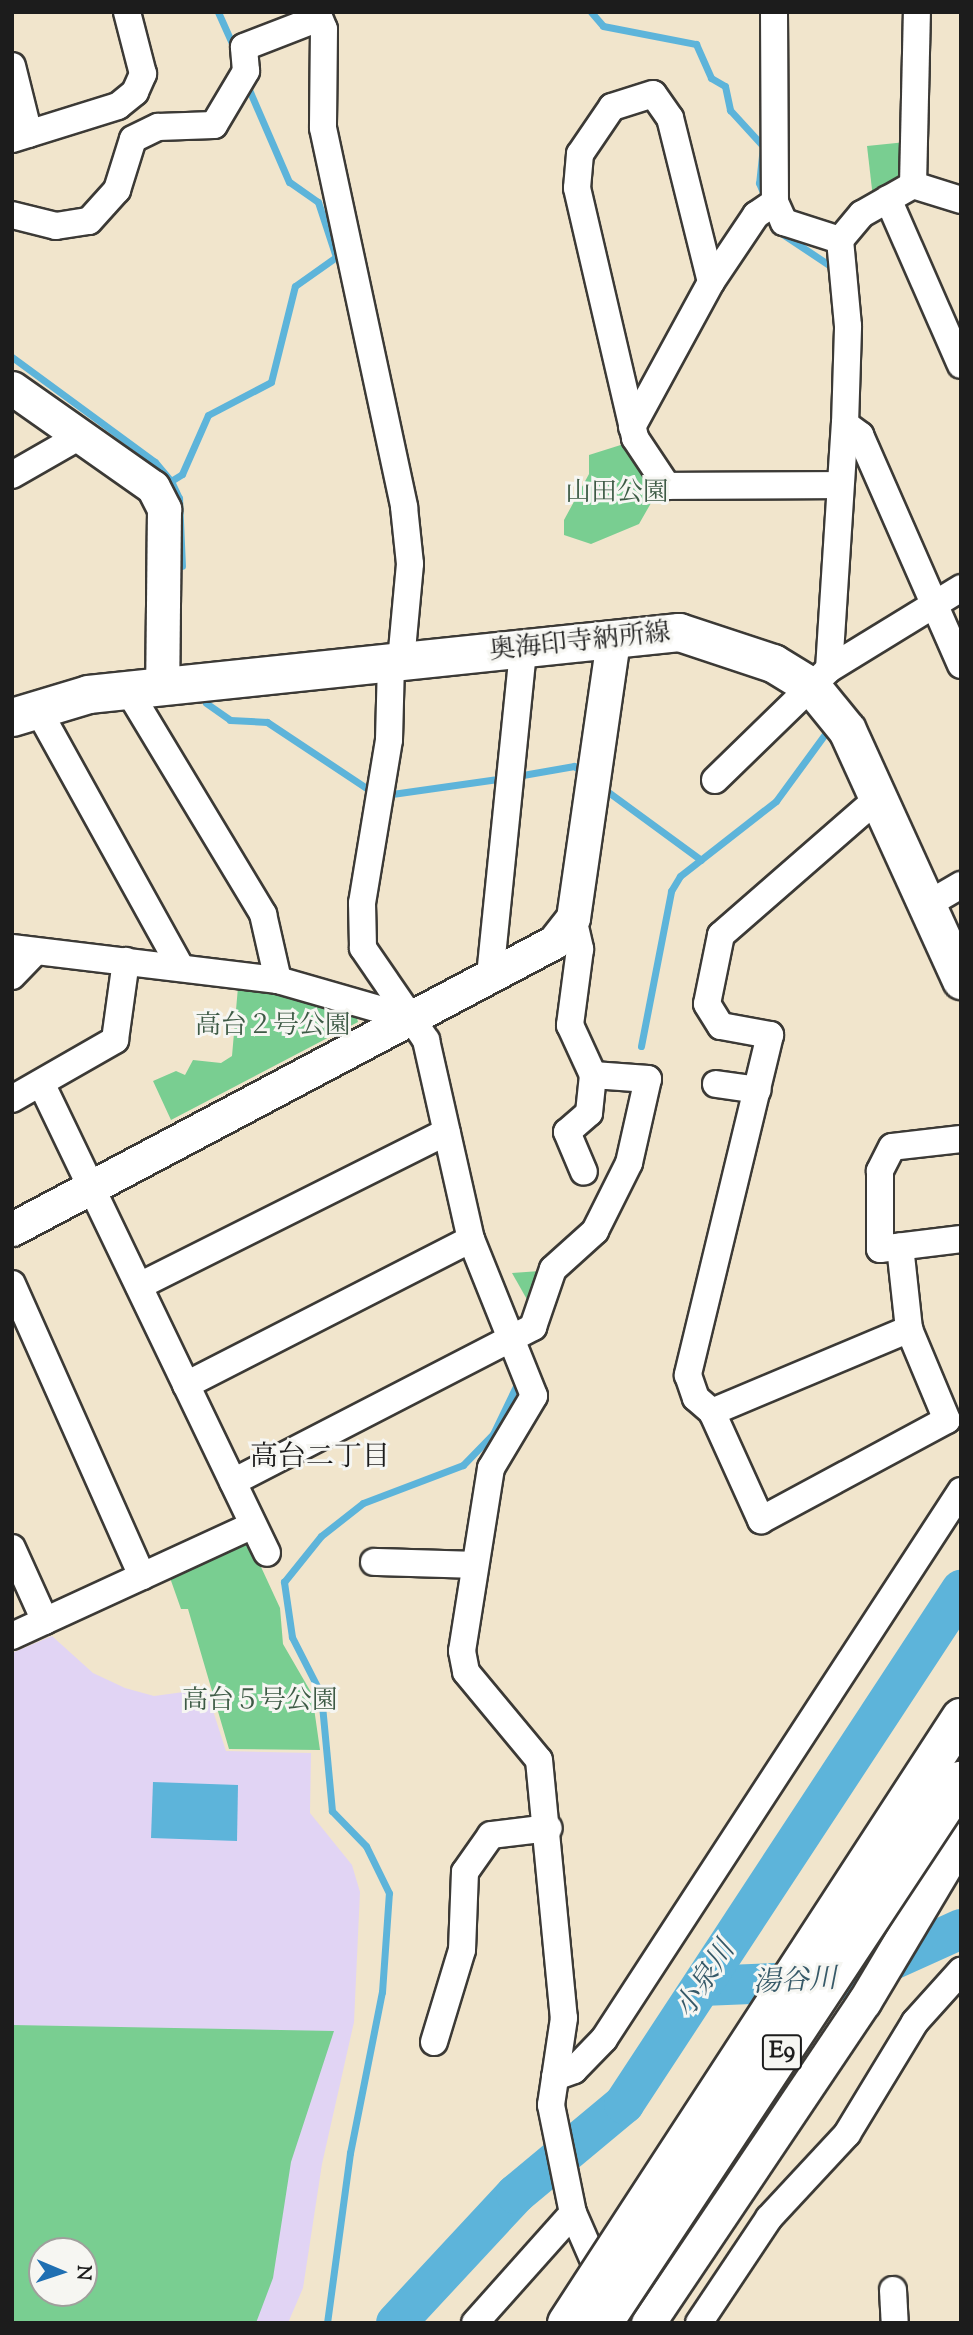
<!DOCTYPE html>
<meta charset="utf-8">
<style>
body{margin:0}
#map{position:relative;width:973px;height:2335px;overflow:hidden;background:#f1e5cc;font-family:"Sorts Mill Goudy","Noto Serif JP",serif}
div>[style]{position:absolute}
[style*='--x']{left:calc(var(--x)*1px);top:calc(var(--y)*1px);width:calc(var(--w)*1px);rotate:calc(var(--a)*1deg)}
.built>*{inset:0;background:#e1d4f4}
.green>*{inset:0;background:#79ce91}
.water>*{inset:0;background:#5db4da}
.stream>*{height:7px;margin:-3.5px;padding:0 3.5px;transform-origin:3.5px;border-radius:3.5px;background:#5db4da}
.river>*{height:40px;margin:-20px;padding:0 20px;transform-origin:20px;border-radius:20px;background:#5db4da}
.roads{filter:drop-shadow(2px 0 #3c3a36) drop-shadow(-2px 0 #3c3a36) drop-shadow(0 2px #3c3a36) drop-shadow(0 -2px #3c3a36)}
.minor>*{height:26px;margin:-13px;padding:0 13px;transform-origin:13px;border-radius:13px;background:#fff}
.tertiary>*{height:33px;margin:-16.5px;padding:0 16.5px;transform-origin:16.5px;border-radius:16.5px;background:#fff}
.secondary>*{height:37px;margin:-18.5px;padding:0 18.5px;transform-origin:18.5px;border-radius:18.5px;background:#fff}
.bridges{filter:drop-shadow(2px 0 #3c3a36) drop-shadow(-2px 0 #3c3a36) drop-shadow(0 2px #3c3a36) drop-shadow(0 -2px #3c3a36)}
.motorway-bridge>*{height:38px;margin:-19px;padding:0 19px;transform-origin:19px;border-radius:19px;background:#fff}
span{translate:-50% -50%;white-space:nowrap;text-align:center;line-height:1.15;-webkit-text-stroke:6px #f6f6f2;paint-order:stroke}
.shield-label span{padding:2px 5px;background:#f6f6f2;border:2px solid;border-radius:5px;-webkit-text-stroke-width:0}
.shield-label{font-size:24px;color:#1c1c1c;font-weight:700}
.park-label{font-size:26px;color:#3d5a45}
.street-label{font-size:26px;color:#1c1c1c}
.neighbourhood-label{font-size:28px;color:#1c1c1c}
.water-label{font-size:28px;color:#365968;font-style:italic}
.frame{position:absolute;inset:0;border:14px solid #1c1c1c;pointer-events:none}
.north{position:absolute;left:28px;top:2237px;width:70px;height:70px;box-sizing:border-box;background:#f6f6f2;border:2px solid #9f9f9c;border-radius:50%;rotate:92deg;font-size:19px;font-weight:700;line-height:28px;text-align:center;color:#1c1c1c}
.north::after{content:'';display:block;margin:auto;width:24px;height:32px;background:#1f6fb2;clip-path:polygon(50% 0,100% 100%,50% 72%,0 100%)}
</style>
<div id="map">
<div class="built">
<div style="clip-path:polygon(evenodd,52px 1636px,93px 1673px,125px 1688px,154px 1696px,206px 1689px,226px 1751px,311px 1753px,310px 1813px,352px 1865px,360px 1892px,354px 2022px,322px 2164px,303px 2288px,288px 2323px,12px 2323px,12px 1653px,52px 1636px,42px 2251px,84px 2251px,84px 2293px,42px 2293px,42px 2251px)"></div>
</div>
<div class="green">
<div style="clip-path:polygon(906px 142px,903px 180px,873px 198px,867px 146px)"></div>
<div style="clip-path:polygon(627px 443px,659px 489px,639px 524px,591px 544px,564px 535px,564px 520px,589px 474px,589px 455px)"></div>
<div style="clip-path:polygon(238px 987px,353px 1002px,358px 1022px,171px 1120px,153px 1081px,176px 1071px,185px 1075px,193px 1060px,221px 1063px,232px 1056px)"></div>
<div style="clip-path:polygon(540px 1271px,529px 1303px,512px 1273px)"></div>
<div style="clip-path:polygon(249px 1541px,280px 1608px,283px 1644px,312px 1694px,320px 1750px,229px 1749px,188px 1609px,181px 1609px,169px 1575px)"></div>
<div style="clip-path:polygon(evenodd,12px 2025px,334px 2031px,291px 2162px,273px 2278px,256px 2323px,12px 2321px,12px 2025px,84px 2251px,84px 2293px,42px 2293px,42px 2251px,84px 2251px)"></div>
</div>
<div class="water">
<div style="clip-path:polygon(153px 1782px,238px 1785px,237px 1841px,151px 1838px)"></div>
</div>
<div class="stream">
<div style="--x:218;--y:12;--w:42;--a:65.9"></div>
<div style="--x:591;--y:12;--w:18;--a:49"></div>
<div style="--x:603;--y:26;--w:95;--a:11"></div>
<div style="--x:696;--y:44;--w:37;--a:66"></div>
<div style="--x:711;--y:78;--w:16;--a:30"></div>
<div style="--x:725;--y:86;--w:25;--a:78"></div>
<div style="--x:730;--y:110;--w:49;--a:47.5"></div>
<div style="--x:763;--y:146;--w:37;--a:96"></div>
<div style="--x:759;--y:183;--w:15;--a:67"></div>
<div style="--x:778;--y:231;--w:69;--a:33.7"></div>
<div style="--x:12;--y:357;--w:177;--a:36.3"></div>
<div style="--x:155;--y:462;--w:25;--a:50"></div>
<div style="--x:171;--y:481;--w:19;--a:65"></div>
<div style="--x:179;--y:498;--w:68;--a:87.5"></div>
<div style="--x:171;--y:481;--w:13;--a:-32"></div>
<div style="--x:182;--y:474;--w:64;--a:-66.2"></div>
<div style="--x:208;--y:415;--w:71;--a:-27.6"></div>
<div style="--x:271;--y:382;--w:99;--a:-76"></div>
<div style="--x:295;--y:286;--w:50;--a:-35.3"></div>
<div style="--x:336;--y:257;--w:58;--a:-108.1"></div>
<div style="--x:318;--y:202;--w:35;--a:-145"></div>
<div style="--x:289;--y:182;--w:106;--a:-113.4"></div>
<div style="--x:206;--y:703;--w:29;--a:35"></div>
<div style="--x:230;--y:720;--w:37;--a:3"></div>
<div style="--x:267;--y:722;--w:128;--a:33.6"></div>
<div style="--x:517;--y:776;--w:58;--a:-10"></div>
<div style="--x:574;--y:766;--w:14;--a:36"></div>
<div style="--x:600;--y:786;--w:125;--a:36.2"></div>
<div style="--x:385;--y:795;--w:121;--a:-8.1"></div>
<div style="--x:641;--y:1046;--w:158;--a:-79"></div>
<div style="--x:671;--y:891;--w:17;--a:-59"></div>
<div style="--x:680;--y:876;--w:122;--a:-38"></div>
<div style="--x:776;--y:801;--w:83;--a:-53.8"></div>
<div style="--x:327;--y:2323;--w:172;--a:-82.3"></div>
<div style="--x:350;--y:2153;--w:164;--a:-78.8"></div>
<div style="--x:382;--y:1992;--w:99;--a:-86"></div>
<div style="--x:389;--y:1893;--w:52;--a:-116.1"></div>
<div style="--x:366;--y:1846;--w:49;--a:-134.2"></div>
<div style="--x:332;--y:1811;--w:118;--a:-95.4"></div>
<div style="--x:321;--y:1694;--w:64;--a:-117"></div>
<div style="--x:292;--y:1637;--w:56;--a:-98.3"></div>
<div style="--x:284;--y:1582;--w:59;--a:-51.2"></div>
<div style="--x:321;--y:1536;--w:53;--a:-38.2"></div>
<div style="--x:363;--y:1503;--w:107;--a:-20.8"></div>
<div style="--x:463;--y:1465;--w:43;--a:-45.9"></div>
<div style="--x:493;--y:1434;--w:58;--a:-64.3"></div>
</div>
<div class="river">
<div style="--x:702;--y:1986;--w:146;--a:-2.4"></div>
<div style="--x:848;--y:1980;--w:124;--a:-24.3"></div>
<div style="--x:396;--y:2323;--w:176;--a:-47.1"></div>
<div style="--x:516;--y:2194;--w:141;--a:-39.8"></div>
<div style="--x:624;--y:2104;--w:615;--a:-56.75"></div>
</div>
<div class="roads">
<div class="minor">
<div style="--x:317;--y:12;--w:18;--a:68"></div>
<div style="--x:324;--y:29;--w:99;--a:90.6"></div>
<div style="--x:323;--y:128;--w:388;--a:77.9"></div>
<div style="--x:404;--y:507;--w:57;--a:84"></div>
<div style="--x:410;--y:564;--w:97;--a:95.3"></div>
<div style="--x:774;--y:12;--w:190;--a:89.7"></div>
<div style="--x:775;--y:202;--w:22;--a:66"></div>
<div style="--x:784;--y:222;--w:59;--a:17.8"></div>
<div style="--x:12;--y:66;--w:70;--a:76"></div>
<div style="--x:12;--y:139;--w:111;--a:-17.3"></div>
<div style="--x:118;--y:106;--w:22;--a:-39"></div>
<div style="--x:135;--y:92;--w:20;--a:-66"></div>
<div style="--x:143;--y:74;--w:64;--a:-104.5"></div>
<div style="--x:913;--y:185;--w:173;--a:-88.7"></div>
<div style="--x:888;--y:199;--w:181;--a:66.3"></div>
<div style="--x:12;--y:215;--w:45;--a:14"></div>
<div style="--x:56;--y:226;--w:33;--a:-9"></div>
<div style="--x:89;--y:221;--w:42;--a:-47.9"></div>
<div style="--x:117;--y:190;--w:53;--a:-72.6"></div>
<div style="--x:133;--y:139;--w:28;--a:-26"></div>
<div style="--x:158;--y:127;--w:56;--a:-2"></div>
<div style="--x:214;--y:125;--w:63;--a:-59.3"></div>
<div style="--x:246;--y:71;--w:24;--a:-95"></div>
<div style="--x:244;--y:47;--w:80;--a:-21.1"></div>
<div style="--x:711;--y:282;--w:169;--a:-104"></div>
<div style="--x:670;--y:118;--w:29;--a:-125"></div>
<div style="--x:653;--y:94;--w:43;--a:162.4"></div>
<div style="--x:612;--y:107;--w:57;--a:124.2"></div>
<div style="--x:580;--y:154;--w:34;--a:95"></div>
<div style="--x:577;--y:188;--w:257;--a:76.9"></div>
<div style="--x:635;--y:438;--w:58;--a:56.3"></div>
<div style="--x:667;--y:486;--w:172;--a:-0.3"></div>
<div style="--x:845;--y:424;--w:19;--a:36"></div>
<div style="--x:860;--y:435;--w:251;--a:66.3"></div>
<div style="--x:632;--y:427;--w:165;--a:-61.4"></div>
<div style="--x:711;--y:282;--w:81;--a:-56.1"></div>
<div style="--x:756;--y:215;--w:23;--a:-34"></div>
<div style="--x:12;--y:475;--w:78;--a:-29.8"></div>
<div style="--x:391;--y:663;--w:77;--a:91.5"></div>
<div style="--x:389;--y:740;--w:165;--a:99.4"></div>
<div style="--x:362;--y:903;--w:45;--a:88.7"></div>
<div style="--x:363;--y:948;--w:112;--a:55.6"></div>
<div style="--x:426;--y:1040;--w:204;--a:77.3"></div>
<div style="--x:471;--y:1239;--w:169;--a:68.1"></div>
<div style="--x:534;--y:1396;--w:84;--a:120.8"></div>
<div style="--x:491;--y:1468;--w:185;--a:99"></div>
<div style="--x:462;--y:1651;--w:21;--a:79"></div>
<div style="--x:466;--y:1672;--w:114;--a:50.3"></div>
<div style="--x:539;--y:1760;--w:259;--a:84.5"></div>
<div style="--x:564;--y:2018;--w:88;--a:98.5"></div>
<div style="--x:551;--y:2105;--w:110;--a:78.5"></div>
<div style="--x:573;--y:2213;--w:77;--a:66.4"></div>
<div style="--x:829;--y:669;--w:246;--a:-86.3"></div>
<div style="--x:845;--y:424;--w:98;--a:-88.2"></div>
<div style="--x:848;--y:326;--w:86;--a:-95.3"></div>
<div style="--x:840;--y:240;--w:34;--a:-50"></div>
<div style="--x:862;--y:214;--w:59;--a:-29.6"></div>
<div style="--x:913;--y:185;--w:50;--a:17.4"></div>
<div style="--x:128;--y:690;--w:262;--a:58.9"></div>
<div style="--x:263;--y:914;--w:68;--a:77.2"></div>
<div style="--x:37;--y:708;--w:293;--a:61"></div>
<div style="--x:715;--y:780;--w:159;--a:-44.2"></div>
<div style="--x:829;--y:669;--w:155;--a:-31.5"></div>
<div style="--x:877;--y:799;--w:207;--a:138.9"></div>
<div style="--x:721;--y:935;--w:70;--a:101.5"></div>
<div style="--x:707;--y:1004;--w:26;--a:58"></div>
<div style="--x:721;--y:1026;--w:50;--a:10.4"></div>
<div style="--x:770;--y:1035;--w:350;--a:103.6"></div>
<div style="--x:688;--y:1375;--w:24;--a:71"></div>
<div style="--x:696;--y:1398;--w:21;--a:41"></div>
<div style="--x:712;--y:1412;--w:214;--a:-22.8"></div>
<div style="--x:925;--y:906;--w:42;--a:-30.3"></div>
<div style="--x:573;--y:918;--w:32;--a:77"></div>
<div style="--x:580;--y:949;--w:77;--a:97.5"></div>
<div style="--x:570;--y:1025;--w:55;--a:65.3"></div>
<div style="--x:593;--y:1075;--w:38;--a:96"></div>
<div style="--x:589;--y:1113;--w:29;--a:139"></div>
<div style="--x:567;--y:1132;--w:43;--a:67"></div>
<div style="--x:12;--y:948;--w:268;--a:6.9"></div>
<div style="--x:278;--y:980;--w:137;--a:16.1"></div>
<div style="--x:12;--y:976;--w:32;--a:-46"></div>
<div style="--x:490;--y:976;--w:329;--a:-84.2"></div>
<div style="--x:716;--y:1084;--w:42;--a:8.1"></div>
<div style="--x:42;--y:1085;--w:519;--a:64.32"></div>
<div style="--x:12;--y:1099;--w:119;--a:-29.8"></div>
<div style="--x:115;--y:1040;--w:80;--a:-82.1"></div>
<div style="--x:961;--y:1139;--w:69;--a:173.4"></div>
<div style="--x:892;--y:1147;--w:27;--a:117"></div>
<div style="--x:880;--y:1171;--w:78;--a:90"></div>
<div style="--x:880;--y:1249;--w:82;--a:-7"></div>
<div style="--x:12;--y:1284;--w:320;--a:66"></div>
<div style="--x:139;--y:1286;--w:344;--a:-26.6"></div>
<div style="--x:186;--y:1385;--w:320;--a:-27.1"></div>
<div style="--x:712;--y:1412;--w:119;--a:65.6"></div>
<div style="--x:761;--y:1520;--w:211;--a:-28.3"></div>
<div style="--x:947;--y:1420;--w:99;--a:-112.7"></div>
<div style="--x:909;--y:1329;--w:83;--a:-96.2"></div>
<div style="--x:233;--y:1482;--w:338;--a:-27.3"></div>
<div style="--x:533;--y:1327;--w:61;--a:-71"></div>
<div style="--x:553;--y:1269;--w:57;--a:-42.1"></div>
<div style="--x:595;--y:1231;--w:76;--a:-63.4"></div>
<div style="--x:629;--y:1163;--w:86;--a:-77.3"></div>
<div style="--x:648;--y:1079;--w:55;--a:-175.8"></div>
<div style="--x:12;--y:1548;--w:80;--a:65.7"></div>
<div style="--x:374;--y:1562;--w:99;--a:1.7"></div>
<div style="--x:12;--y:1636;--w:265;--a:-24.7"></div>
<div style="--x:434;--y:2042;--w:96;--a:-73.1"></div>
<div style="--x:462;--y:1950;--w:78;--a:-87.8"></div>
<div style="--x:465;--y:1872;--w:45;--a:-54.9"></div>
<div style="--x:491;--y:1835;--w:58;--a:-6.9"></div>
<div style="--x:555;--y:2077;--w:20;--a:-20"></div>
<div style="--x:574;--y:2070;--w:43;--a:-45.9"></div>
<div style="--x:604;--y:2039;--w:654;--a:-56.92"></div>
<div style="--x:893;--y:2290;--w:33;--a:87"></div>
<div style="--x:475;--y:2323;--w:147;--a:-48.3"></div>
<div style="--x:699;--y:2323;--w:126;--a:-56.3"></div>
<div style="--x:769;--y:2218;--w:115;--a:-47.1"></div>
<div style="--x:847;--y:2134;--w:131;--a:-58.7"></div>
<div style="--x:915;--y:2022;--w:69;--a:-48"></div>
</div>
<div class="tertiary">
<div style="--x:12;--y:388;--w:172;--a:35.1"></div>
<div style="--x:153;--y:487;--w:25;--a:63"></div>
<div style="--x:164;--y:509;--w:177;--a:90.6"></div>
<div style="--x:12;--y:1229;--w:613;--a:-27.9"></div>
<div style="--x:554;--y:942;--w:31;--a:-52"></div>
<div style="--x:573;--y:918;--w:282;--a:-81.8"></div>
<div style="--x:648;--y:2323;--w:387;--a:-56.1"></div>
<div style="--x:864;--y:2002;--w:190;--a:-59.2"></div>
</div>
<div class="secondary">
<div style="--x:12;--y:717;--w:79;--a:-16.8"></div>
<div style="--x:88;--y:694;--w:594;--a:-5.99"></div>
<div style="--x:679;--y:632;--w:99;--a:18.3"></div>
<div style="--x:773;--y:663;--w:46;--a:31.6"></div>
<div style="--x:812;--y:687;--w:55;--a:50.9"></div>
<div style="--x:847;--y:730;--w:275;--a:65.5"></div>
</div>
</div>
<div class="bridges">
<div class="motorway-bridge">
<div style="--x:567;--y:2323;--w:722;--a:-56.93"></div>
<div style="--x:603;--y:2323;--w:650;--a:-56.55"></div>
</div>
</div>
<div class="shield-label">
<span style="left:782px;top:2052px">E9</span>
</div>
<div class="park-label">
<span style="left:617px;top:494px">山田公園</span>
<span style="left:273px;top:1027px">高台２号公園</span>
<span style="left:260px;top:1702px">高台５号公園</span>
</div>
<div class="street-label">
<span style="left:580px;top:643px;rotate:-6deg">奥海印寺納所線</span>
</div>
<div class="neighbourhood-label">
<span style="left:320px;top:1458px">高台二丁目</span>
</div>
<div class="water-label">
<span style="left:706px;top:1980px;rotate:-57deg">小泉川</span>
<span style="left:795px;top:1982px;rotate:-3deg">湯谷川</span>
</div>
<div class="frame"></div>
<div class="north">N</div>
</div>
